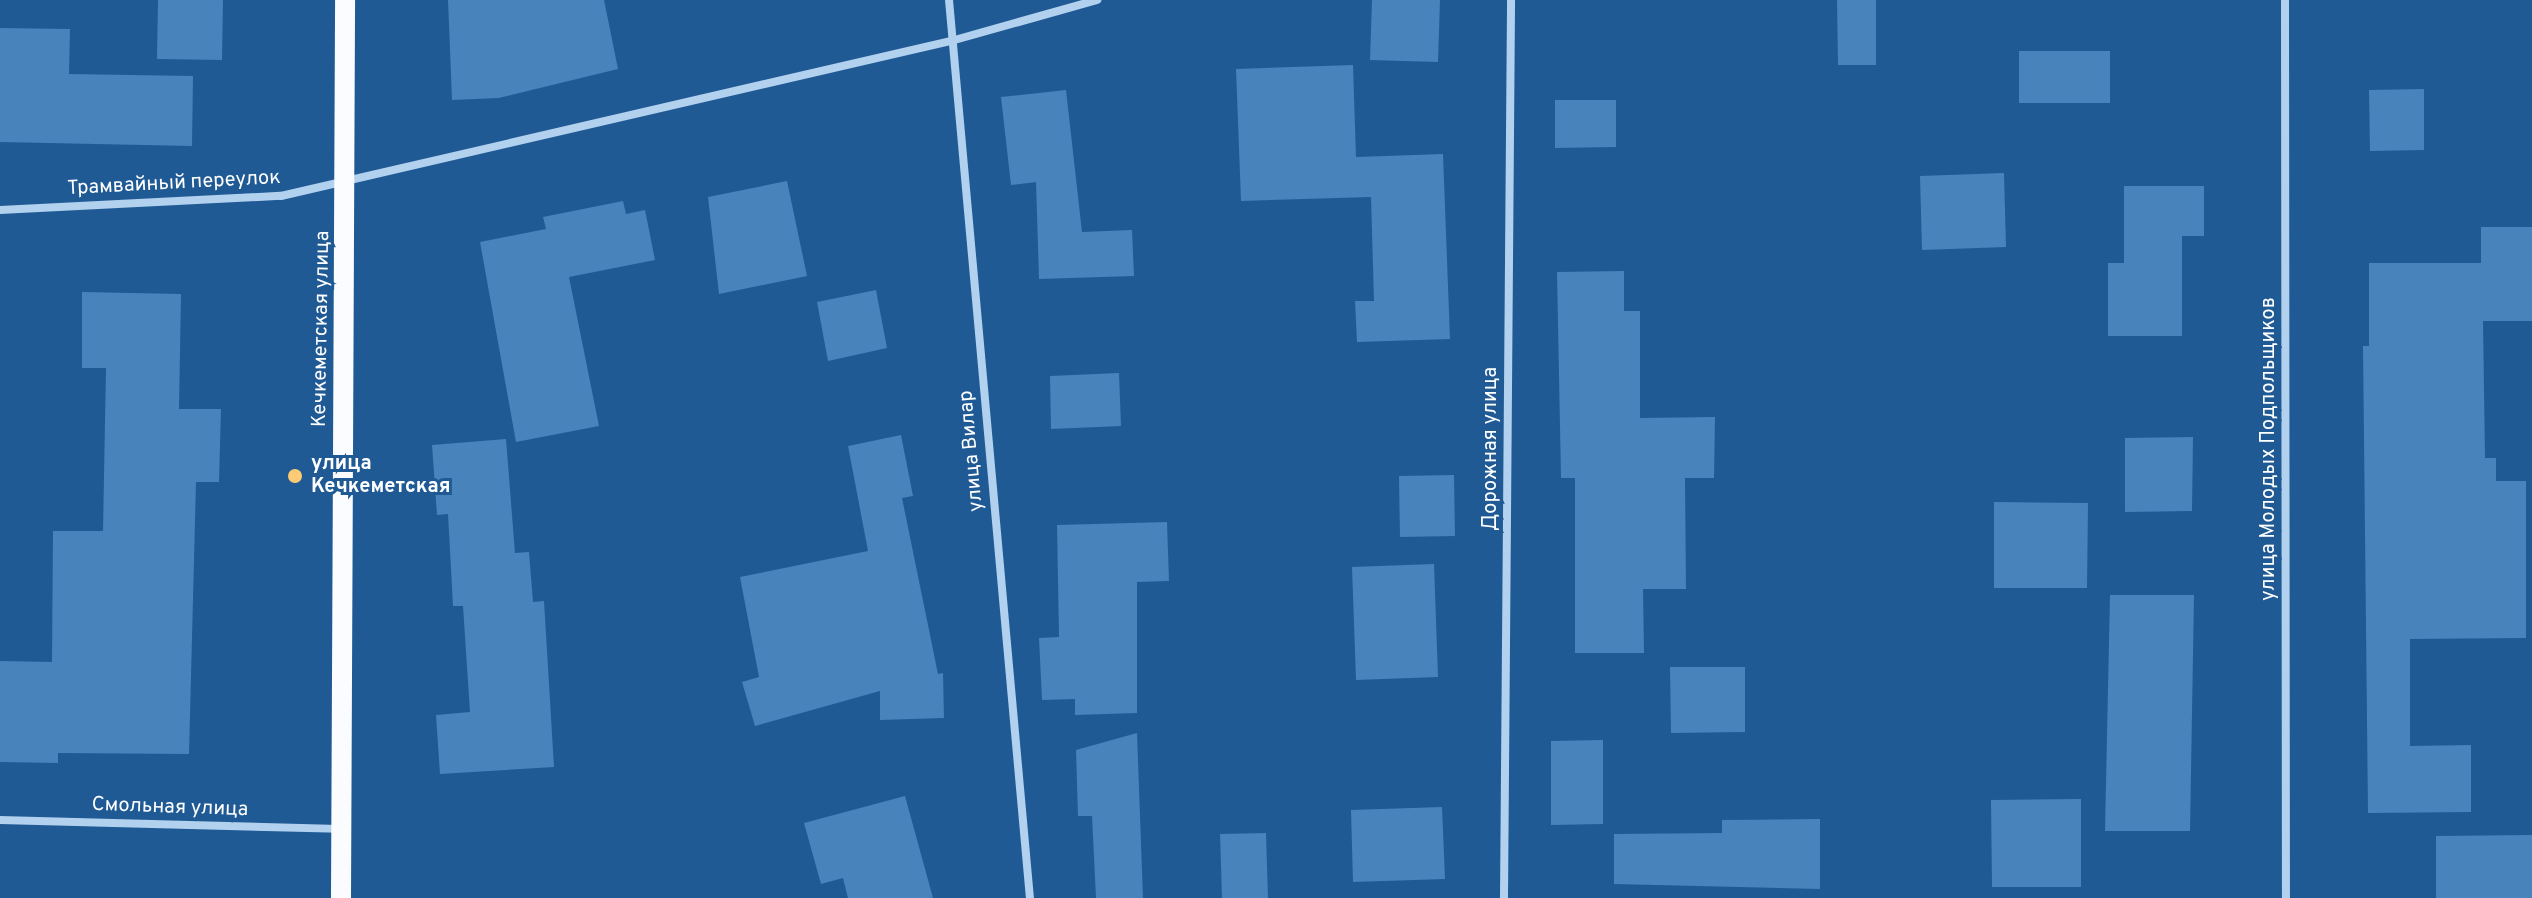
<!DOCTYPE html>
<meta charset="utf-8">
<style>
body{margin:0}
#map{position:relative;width:2532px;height:898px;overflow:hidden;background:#1f5a95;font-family:Overpass,sans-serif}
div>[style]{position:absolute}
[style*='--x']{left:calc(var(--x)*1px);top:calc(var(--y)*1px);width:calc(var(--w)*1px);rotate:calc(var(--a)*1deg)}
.building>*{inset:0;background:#4883bb}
.minor>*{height:8px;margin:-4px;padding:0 4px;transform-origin:4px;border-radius:4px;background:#b2d1ee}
.primary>*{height:20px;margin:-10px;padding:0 10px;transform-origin:10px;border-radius:10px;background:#fafcff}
.dots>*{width:22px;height:22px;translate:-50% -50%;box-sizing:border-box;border:4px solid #1f5a95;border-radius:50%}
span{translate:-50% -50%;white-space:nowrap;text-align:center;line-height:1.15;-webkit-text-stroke:6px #1f5a95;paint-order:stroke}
.street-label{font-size:20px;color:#fff}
.poi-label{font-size:20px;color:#fff;font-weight:700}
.left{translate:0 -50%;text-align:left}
</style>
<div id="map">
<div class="building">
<div style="clip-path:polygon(158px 0,223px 0,222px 60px,157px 59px)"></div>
<div style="clip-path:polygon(448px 0,604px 0,618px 69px,499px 98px,452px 100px)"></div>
<div style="clip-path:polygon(1372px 0,1440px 0,1438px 62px,1370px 60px)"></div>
<div style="clip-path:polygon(1837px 0,1876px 0,1876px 65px,1838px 65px)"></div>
<div style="clip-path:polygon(0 28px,70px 29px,69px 74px,193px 76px,192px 146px,0 142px)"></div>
<div style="clip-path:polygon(2019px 51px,2110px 51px,2110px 103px,2019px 103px)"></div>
<div style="clip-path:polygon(1353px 65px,1356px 157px,1443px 154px,1450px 339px,1357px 342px,1355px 301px,1374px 301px,1371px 197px,1241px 201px,1236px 69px)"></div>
<div style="clip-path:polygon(2424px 89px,2424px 150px,2370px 151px,2369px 90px)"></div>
<div style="clip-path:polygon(1066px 90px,1082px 232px,1132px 230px,1134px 276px,1039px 279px,1036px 182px,1011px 185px,1001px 97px)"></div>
<div style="clip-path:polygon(1555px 100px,1616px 100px,1616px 147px,1555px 148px)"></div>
<div style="clip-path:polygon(2004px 173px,2006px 247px,1922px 250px,1920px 176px)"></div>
<div style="clip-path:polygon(787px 181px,807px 276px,719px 294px,708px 197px)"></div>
<div style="clip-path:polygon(2124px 186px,2204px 186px,2204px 236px,2182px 236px,2182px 336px,2108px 336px,2108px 263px,2124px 263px)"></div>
<div style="clip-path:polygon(623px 201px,626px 214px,645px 210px,655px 260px,569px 277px,599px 426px,516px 442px,480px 242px,546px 229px,543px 217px)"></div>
<div style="clip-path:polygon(2481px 227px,2532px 227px,2532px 321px,2483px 321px,2485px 458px,2496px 458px,2496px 481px,2526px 481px,2526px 638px,2410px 639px,2410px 746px,2471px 745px,2471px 812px,2368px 813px,2363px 346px,2369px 346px,2369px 263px,2481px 263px)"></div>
<div style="clip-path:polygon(1624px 271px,1624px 311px,1640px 311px,1640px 418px,1715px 417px,1714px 478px,1685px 478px,1686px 589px,1643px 589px,1644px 653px,1575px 653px,1575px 478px,1561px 478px,1557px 272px)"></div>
<div style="clip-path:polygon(876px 290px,887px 348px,828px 361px,817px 302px)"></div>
<div style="clip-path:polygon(82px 292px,181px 294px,179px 409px,221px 409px,219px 482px,196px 482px,189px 754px,58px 753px,58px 763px,0 762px,0 661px,52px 662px,53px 531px,103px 531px,106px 368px,82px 368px)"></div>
<div style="clip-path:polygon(1119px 373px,1121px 426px,1051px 429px,1050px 376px)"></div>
<div style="clip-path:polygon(901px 435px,913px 496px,902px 498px,938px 674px,943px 673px,944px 718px,880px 720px,880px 691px,755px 726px,742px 682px,759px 677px,740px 577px,868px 551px,848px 446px)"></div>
<div style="clip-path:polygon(2193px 437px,2192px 511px,2125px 512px,2125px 438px)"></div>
<div style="clip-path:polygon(506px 439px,515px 553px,529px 552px,533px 602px,544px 601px,554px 767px,440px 774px,436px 715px,470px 712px,463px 606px,453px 606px,448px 514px,437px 515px,432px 445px)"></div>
<div style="clip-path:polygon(1454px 475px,1455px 536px,1400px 537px,1399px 476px)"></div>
<div style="clip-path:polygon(1994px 502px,2088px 503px,2087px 588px,1994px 588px)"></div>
<div style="clip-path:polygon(1167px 522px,1169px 581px,1137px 582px,1137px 713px,1075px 715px,1075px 699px,1042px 700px,1039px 638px,1059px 637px,1057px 525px)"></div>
<div style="clip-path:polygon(1434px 564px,1438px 677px,1356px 680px,1352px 567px)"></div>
<div style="clip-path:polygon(2110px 595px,2194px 595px,2190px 831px,2105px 831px)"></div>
<div style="clip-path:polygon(1670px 667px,1745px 667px,1745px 732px,1671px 733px)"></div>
<div style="clip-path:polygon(1137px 733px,1143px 898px,1096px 898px,1092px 816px,1078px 816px,1076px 750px)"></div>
<div style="clip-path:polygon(1603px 740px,1603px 824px,1551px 825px,1551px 741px)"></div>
<div style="clip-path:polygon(905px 796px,933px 898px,848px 898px,843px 878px,821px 884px,804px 823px)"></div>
<div style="clip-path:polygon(2081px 799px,2081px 887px,1992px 887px,1991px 800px)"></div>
<div style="clip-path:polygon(1442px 807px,1445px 879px,1353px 882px,1351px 810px)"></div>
<div style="clip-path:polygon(1820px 819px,1820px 889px,1614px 884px,1614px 834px,1722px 833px,1722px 820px)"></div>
<div style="clip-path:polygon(1266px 833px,1268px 898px,1222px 898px,1220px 834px)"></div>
<div style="clip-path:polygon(2532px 835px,2532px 898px,2436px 898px,2436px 836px)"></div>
</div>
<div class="minor">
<div style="--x:949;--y:0;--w:902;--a:84.85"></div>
<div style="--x:2285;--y:0;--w:898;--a:89.94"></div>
<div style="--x:0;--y:210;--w:281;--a:-2.9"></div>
<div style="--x:281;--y:196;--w:688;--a:-13.03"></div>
<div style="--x:951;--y:41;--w:152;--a:-15.7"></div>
<div style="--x:0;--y:820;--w:339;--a:1.5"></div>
<div style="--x:1504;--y:898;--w:898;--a:-89.55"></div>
</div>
<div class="primary">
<div style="--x:341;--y:898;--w:898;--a:-89.74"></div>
</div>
<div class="dots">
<div style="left:295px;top:476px;background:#fccb73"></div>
</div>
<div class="street-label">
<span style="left:174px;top:184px;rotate:-3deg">Трамвайный переулок</span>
<span style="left:322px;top:329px;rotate:-89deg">Кечкеметская улица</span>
<span style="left:1491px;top:449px;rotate:-90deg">Дорожная улица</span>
<span style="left:2269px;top:449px;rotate:-90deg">улица Молодых Подпольщиков</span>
<span style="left:972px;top:451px;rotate:-95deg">улица Вилар</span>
<span style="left:170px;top:808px;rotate:2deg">Смольная улица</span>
</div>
<div class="poi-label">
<span class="left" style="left:311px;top:476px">улица<br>Кечкеметская</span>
</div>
</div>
